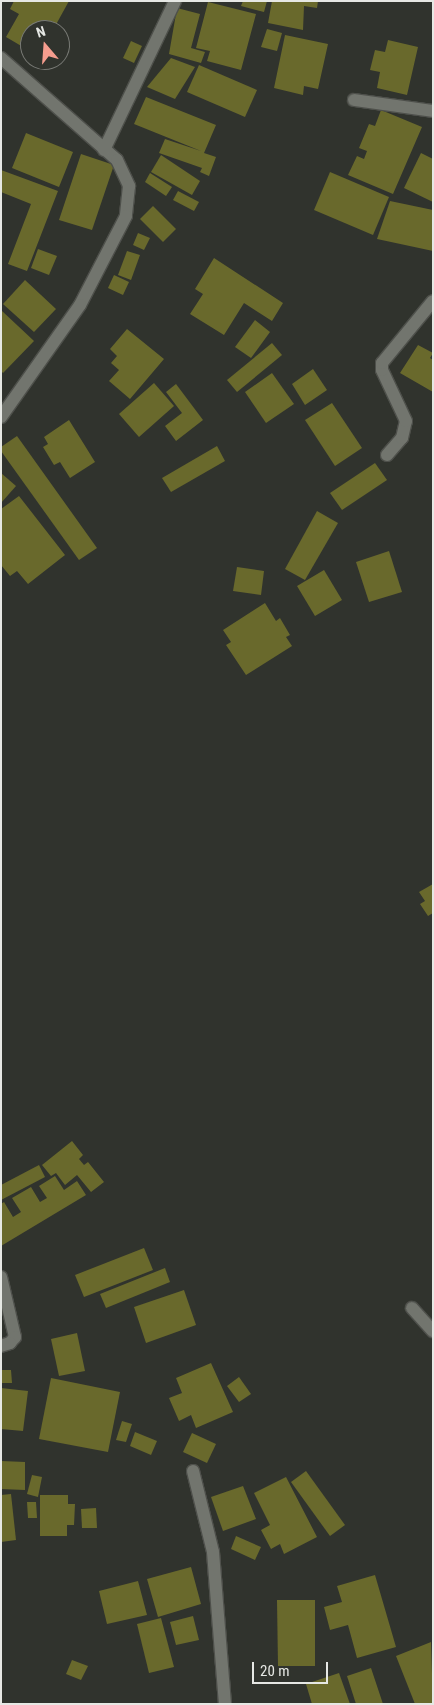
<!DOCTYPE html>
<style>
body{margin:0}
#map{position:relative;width:434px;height:1705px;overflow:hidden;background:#30332d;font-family:"Roboto Condensed",sans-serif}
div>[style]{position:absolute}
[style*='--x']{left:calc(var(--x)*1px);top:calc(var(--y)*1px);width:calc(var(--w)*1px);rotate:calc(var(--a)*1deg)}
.building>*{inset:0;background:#69692c}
.roads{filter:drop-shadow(1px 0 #4e504b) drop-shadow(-1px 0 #4e504b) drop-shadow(0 1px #4e504b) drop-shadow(0 -1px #4e504b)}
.minor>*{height:12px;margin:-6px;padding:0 6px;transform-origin:6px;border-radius:6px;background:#72756e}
span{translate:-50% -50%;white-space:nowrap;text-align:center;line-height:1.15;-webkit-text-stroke:4.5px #30332d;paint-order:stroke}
.frame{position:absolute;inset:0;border:2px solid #e6e8e4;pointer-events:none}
.north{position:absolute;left:20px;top:20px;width:50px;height:50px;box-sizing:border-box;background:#30332d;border:1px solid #797b76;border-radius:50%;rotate:342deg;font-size:14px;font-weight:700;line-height:20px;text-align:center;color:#e6e8e4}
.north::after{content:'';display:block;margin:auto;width:18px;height:22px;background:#f59d8e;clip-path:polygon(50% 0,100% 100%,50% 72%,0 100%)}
.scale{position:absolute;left:252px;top:1662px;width:76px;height:22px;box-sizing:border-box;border:2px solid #e6e8e4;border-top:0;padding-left:6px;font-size:15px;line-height:18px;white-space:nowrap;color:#e6e8e4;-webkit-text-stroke:4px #30332d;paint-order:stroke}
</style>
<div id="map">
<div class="building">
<div style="clip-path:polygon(14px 1px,69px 1px,53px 30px,30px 30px,23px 47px,6px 37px,19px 14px,10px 9px)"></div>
<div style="clip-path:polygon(243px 1px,267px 1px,264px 12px,241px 6px)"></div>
<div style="clip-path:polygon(272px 1px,318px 1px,317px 8px,304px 6px,303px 30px,268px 23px)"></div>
<div style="clip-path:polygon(208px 2px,256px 14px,241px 70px,207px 61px,210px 51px,196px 48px)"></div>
<div style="clip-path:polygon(177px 8px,200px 14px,191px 48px,205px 52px,201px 63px,169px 54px)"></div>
<div style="clip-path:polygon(267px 29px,282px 33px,277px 51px,261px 47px)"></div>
<div style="clip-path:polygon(285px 35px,328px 44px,318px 89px,304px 86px,303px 95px,274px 88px)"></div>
<div style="clip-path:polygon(388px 40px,418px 47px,407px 95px,377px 88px,380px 72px,370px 70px,375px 50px,385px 52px)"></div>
<div style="clip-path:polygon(131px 41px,142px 46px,134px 63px,123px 58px)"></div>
<div style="clip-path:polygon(171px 58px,195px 67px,175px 99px,147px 87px)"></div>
<div style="clip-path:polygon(199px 65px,257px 90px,245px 117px,187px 92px)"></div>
<div style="clip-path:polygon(146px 97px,216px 125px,204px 153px,216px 157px,209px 176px,200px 172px,202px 168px,159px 153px,165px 139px,201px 151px,134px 124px)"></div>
<div style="clip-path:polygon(381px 110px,422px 127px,393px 194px,348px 175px,357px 156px,364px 159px,367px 151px,359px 148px,369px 124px,375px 126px)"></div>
<div style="clip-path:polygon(26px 133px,73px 152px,59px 187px,12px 168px)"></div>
<div style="clip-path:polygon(421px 153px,433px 159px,433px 202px,404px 188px)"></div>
<div style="clip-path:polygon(81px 154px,114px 165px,92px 230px,59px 220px)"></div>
<div style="clip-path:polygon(161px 155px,200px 181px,192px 195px,151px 172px)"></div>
<div style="clip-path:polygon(1px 170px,58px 191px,27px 271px,8px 264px,31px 204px,1px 192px)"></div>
<div style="clip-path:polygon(330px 172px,389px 197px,373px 235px,314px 210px)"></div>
<div style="clip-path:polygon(150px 173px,172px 187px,166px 196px,145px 182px)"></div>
<div style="clip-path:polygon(178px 191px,199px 202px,194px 211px,173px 200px)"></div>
<div style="clip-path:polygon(390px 201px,433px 210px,433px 251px,377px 239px)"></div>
<div style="clip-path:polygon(153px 206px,176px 229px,163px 242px,140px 219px)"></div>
<div style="clip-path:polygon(138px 233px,150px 238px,144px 250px,133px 245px)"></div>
<div style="clip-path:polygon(38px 249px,57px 256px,49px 275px,31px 268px)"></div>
<div style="clip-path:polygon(127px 251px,140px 255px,131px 280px,118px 275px)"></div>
<div style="clip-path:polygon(214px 258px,283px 303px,272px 321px,244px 303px,224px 335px,190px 314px,203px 294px,195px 289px)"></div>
<div style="clip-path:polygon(114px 275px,129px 282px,123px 295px,108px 288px)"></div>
<div style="clip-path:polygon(25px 280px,56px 309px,34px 332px,3px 304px)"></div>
<div style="clip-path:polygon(1px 310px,34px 341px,3px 373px,1px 371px)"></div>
<div style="clip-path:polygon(255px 320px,270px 332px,251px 358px,235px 347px)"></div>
<div style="clip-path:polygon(127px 329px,164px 359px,130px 399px,109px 381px,119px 370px,111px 363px,117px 356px,110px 349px)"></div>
<div style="clip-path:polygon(272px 343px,282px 355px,237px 392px,227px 380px)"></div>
<div style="clip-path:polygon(418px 345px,433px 353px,430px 358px,433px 360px,433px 392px,400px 373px)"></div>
<div style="clip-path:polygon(313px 369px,327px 390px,305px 405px,292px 384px)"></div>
<div style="clip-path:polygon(272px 373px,294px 404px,266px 423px,245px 392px)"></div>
<div style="clip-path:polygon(154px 383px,174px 406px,139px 437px,119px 414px)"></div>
<div style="clip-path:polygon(176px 384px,203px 420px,176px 441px,165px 426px,182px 413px,166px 392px)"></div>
<div style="clip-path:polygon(332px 403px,362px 448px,335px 466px,305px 420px)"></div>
<div style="clip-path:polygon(69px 420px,95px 462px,70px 478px,60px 462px,54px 465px,43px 447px,48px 444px,44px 437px)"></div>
<div style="clip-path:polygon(17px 436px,97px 548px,79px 560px,1px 451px,1px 447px)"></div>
<div style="clip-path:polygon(217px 446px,225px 461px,171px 492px,162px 478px)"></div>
<div style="clip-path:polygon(375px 463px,387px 480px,342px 510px,330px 493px)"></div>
<div style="clip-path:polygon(1px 473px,16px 486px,1px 503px)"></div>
<div style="clip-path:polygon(19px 496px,65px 555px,28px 584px,17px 571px,10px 576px,1px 565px,1px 509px)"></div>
<div style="clip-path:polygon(317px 511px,338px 523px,305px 580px,285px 569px)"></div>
<div style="clip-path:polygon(389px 551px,402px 592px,369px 602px,356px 562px)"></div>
<div style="clip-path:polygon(237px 567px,264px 571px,261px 595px,233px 591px)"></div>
<div style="clip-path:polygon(324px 570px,342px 600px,315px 616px,297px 586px)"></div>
<div style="clip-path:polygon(265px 603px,276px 621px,280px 618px,290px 635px,286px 637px,292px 646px,246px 675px,226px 645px,231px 642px,223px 630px)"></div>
<div style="clip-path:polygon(433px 884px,433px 913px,428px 916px,420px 904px,425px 901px,419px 892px)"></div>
<div style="clip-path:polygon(72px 1141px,83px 1155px,79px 1159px,84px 1165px,88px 1162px,104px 1182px,91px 1192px,77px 1175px,65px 1185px,56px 1173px,51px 1176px,42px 1165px)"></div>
<div style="clip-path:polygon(39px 1165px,45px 1177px,1px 1200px,1px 1185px)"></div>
<div style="clip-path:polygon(55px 1176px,64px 1190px,77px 1181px,86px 1195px,1px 1246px,1px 1204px,4px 1202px,13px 1217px,21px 1212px,12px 1198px,31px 1187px,40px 1202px,47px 1198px,39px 1186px)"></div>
<div style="clip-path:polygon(144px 1248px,153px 1270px,84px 1297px,75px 1275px)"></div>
<div style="clip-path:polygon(165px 1268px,170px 1282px,106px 1308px,100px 1294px)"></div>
<div style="clip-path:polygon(184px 1290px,196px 1325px,146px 1343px,134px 1307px)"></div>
<div style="clip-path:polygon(77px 1333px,85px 1371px,59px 1376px,51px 1339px)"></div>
<div style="clip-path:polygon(211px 1363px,233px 1412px,196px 1428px,191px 1415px,179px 1421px,169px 1398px,182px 1393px,176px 1378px)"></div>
<div style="clip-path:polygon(1px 1370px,11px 1370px,12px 1383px,1px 1383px)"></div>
<div style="clip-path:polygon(239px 1377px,251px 1394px,239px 1402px,227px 1386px)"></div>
<div style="clip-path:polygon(51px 1378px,120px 1392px,108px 1452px,39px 1439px)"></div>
<div style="clip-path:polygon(1px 1388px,28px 1391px,23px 1431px,1px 1429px)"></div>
<div style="clip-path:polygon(122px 1421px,132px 1424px,126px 1442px,116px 1440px)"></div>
<div style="clip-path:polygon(135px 1432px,157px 1441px,151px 1455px,130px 1446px)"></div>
<div style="clip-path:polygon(192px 1433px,216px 1444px,207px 1463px,183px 1452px)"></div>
<div style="clip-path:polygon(1px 1461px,25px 1462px,25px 1490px,1px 1489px)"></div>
<div style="clip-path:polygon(306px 1471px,345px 1525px,330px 1536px,291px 1482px)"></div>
<div style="clip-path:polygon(32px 1475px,42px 1477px,38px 1497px,27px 1494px)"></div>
<div style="clip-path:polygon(286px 1477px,317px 1537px,284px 1554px,280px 1544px,271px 1549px,261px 1530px,270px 1525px,254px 1493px)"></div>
<div style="clip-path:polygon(243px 1486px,256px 1519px,223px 1531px,211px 1497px)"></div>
<div style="clip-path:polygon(11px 1494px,16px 1540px,1px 1542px,1px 1495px)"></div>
<div style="clip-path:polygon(40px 1495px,68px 1495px,68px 1504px,75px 1504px,74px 1525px,67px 1525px,67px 1536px,40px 1536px)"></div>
<div style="clip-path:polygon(27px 1502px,36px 1502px,37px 1518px,28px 1518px)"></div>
<div style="clip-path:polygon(96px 1508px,97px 1528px,82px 1528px,81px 1509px)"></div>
<div style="clip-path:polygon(236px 1536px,261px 1547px,255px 1560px,231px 1549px)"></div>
<div style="clip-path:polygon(191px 1567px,201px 1604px,158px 1617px,147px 1579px)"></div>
<div style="clip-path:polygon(375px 1575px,396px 1647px,357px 1658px,348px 1625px,330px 1630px,324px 1607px,342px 1602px,337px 1586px)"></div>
<div style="clip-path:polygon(138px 1581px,147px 1615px,107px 1624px,99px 1591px)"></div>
<div style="clip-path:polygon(277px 1600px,315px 1600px,315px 1666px,278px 1666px)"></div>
<div style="clip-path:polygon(193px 1616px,199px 1640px,176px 1645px,170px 1622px)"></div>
<div style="clip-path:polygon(161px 1618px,174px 1667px,149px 1673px,137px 1624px)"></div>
<div style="clip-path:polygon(431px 1642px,433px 1704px,415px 1704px,396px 1656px)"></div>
<div style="clip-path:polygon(72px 1660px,88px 1666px,81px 1680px,66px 1674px)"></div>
<div style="clip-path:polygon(371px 1668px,383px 1704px,356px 1704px,347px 1676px)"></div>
<div style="clip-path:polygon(339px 1673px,350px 1704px,312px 1704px,306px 1684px)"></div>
</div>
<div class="roads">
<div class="minor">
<div style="--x:1;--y:58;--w:154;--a:41.3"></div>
<div style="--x:117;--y:160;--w:29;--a:65"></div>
<div style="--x:129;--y:186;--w:30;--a:96"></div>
<div style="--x:126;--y:216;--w:100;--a:117.3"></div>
<div style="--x:80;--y:305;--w:137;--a:125.2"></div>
<div style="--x:354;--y:100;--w:80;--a:7.9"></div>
<div style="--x:104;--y:150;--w:165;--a:-64.5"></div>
<div style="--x:387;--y:455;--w:23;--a:-49"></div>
<div style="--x:402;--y:438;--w:17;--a:-77"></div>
<div style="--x:406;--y:421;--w:56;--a:-115.2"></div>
<div style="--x:382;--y:370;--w:7;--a:-90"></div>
<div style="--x:382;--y:363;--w:80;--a:-50.6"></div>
<div style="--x:1;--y:1277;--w:62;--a:76.9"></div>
<div style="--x:15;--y:1337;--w:8;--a:130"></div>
<div style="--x:10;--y:1343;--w:9;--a:162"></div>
<div style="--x:412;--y:1308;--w:31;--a:48"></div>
<div style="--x:193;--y:1471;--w:83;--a:76.1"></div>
<div style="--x:213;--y:1552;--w:152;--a:85.5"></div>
</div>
</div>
<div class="frame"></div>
<div class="north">N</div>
<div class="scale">20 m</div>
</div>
